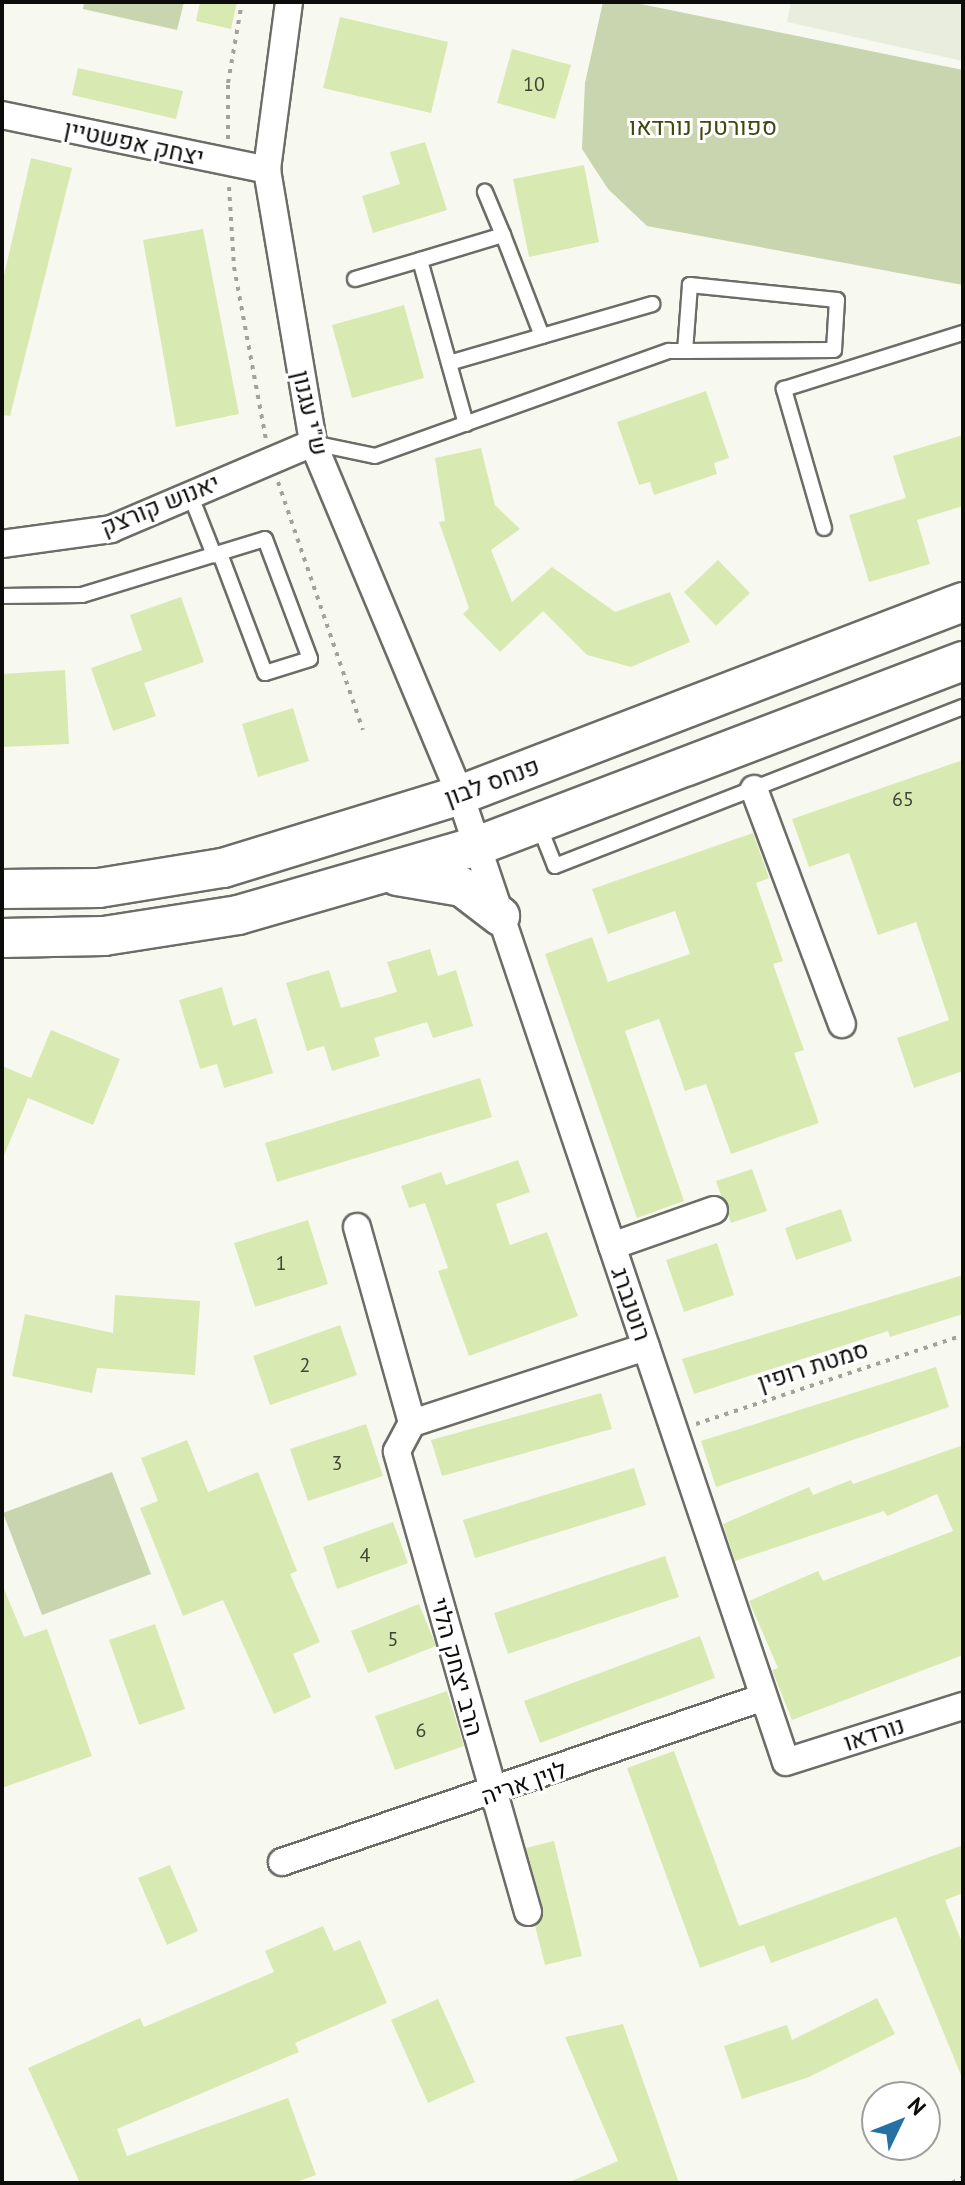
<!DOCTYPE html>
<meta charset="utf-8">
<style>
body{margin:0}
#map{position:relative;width:965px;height:2185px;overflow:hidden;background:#f7f9f1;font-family:"PT Sans",Heebo,sans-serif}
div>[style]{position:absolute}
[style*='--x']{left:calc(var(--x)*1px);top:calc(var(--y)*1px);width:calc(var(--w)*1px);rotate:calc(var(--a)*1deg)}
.built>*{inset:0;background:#e8eddd}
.green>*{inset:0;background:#c9d5ae}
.building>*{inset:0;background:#d9e9b2}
.path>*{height:4px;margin-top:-2px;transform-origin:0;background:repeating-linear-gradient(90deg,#a1a29c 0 4px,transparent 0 10px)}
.roads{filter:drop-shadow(2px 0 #6b6d66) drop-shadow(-2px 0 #6b6d66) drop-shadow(0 2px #6b6d66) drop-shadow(0 -2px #6b6d66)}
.lane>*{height:14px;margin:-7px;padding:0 7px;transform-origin:7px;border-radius:7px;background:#fff}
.street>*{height:26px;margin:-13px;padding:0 13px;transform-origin:13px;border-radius:13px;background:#fff}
.secondary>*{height:38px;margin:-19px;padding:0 19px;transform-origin:19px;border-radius:19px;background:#fff}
span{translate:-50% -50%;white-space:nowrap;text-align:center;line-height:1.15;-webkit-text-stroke:6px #fff;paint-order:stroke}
.number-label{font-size:20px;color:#3f4434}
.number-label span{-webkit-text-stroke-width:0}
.park-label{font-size:24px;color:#3d4a0d}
.street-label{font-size:24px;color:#0c0d0a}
.frame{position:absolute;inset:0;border:4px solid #0c0d0a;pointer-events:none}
.north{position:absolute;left:861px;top:2081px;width:80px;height:80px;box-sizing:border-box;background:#fff;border:2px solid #9e9e9d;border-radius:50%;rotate:47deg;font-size:22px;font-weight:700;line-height:32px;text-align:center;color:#0c0d0a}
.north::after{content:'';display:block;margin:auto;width:28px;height:36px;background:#2670a4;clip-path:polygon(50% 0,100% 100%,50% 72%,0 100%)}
</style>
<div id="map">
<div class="built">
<div style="clip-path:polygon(791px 2px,963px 2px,963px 61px,787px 22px)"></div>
</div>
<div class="green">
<div style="clip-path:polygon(84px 2px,184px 2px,177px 30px,83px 9px)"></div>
<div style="clip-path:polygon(603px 2px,631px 2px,963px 70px,963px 285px,647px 226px,608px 189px,582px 149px,585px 83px)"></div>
<div style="clip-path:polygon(112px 1472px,151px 1574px,42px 1615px,3px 1513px)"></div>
</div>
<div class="building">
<div style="clip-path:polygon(200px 2px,237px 2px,231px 29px,196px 21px)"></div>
<div style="clip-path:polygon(340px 17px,448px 42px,431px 113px,323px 88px)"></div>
<div style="clip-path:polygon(512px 49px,571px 65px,555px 119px,497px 103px)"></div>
<div style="clip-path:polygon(78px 68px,183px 91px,176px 119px,72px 95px)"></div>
<div style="clip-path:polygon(425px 142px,447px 210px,373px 233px,362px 196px,400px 184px,390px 152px)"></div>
<div style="clip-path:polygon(31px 158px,72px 168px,10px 416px,2px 415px,2px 284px)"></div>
<div style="clip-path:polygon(584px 165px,599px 242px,529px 257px,513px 179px)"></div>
<div style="clip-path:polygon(203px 229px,239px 414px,176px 427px,143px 240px)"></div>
<div style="clip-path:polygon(404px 305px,424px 378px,352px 398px,332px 325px)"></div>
<div style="clip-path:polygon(706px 391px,729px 458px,714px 463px,717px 474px,654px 495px,650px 482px,639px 485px,617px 422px)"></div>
<div style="clip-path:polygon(963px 435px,963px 506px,917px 520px,930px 564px,869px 582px,849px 515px,906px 498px,893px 456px)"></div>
<div style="clip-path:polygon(481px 448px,495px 505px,520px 529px,491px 550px,512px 602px,552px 567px,615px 612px,670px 592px,690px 642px,631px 667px,587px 655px,543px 611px,500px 652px,463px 614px,469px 608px,439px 522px,445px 521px,435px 458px)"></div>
<div style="clip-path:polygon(718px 560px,750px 593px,716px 626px,684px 592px)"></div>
<div style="clip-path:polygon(181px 597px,204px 662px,144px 683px,156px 716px,113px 731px,91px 668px,142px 650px,130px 615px)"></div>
<div style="clip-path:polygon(65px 670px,69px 744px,2px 747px,2px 674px)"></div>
<div style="clip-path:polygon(293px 708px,309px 761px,258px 777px,242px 724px)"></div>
<div style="clip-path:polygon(963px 760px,963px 1071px,914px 1088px,897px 1038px,949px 1020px,916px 922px,878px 935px,849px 853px,809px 867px,792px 819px)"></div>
<div style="clip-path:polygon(753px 833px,769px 878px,756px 883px,783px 961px,773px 964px,804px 1050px,794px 1053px,819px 1123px,731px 1154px,706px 1084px,685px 1091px,659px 1019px,625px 1031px,684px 1201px,637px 1218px,545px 954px,592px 937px,608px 982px,690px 954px,675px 911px,608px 934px,592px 889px)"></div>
<div style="clip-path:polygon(430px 949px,438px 976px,456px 970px,473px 1026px,433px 1038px,427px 1022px,374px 1038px,380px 1056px,332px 1071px,324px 1046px,307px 1051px,286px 983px,329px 970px,341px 1008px,397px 992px,387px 962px)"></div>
<div style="clip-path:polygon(222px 987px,233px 1026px,256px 1018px,273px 1073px,224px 1088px,217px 1064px,200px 1069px,179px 1000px)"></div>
<div style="clip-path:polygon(51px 1030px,120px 1059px,93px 1125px,28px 1098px,2px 1160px,2px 1066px,31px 1078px)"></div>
<div style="clip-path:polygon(480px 1078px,492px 1117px,277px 1182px,265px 1143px)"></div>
<div style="clip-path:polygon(518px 1160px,530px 1192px,496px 1204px,510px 1245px,547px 1232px,578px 1316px,469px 1356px,438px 1271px,448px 1268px,425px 1203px,409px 1208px,401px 1186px,441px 1172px,446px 1185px)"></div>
<div style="clip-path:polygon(752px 1169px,767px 1211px,731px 1223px,716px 1181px)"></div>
<div style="clip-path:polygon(841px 1209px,852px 1241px,796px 1260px,785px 1228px)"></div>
<div style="clip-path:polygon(308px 1220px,328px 1284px,255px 1307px,234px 1243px)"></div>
<div style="clip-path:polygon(717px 1243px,734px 1295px,684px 1312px,666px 1260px)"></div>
<div style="clip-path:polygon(963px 1275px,963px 1314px,890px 1337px,888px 1331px,694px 1394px,682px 1359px)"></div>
<div style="clip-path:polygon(115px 1295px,200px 1301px,195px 1375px,97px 1368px,92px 1393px,12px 1376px,25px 1314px,113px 1333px)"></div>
<div style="clip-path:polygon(340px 1325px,357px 1375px,270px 1405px,253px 1356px)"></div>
<div style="clip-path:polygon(936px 1367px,949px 1407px,716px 1487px,701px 1441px)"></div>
<div style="clip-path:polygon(601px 1393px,612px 1429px,442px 1476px,431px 1440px)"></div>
<div style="clip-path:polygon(366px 1424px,383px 1476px,308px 1501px,290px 1449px)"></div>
<div style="clip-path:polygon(187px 1440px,208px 1492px,258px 1472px,297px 1571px,290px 1574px,320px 1642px,293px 1654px,311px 1697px,274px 1714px,223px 1600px,183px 1616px,140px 1508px,158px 1501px,141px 1458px)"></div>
<div style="clip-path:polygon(963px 1445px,963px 1655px,792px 1720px,772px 1670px,778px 1668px,749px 1601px,818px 1571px,823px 1581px,953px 1531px,937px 1494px,887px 1516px,884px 1511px,735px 1561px,723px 1524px,809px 1487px,813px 1495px,851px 1480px,853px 1484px)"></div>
<div style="clip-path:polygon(634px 1468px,646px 1505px,475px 1558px,463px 1520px)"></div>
<div style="clip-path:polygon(393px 1522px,408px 1563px,337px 1589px,323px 1547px)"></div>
<div style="clip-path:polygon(665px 1556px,679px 1597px,508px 1654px,494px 1613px)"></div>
<div style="clip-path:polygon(2px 1584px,24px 1637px,47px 1629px,92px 1756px,2px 1788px)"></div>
<div style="clip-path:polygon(419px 1604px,436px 1646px,368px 1673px,351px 1631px)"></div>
<div style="clip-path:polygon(155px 1624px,185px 1709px,139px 1725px,109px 1640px)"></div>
<div style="clip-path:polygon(700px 1636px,715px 1678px,540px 1743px,524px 1701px)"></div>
<div style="clip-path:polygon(447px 1691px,464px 1746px,395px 1770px,375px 1716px)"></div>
<div style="clip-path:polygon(674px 1751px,739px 1926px,963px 1845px,963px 1893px,945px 1900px,963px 1945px,963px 2080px,896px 1917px,771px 1963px,764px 1945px,700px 1968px,627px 1768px)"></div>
<div style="clip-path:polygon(554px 1841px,582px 1956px,545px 1965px,535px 1926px,543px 1908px,526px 1848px)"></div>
<div style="clip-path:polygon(170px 1865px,198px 1931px,167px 1945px,138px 1878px)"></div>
<div style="clip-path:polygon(323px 1926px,334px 1951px,360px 1940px,387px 2003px,295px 2043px,299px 2052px,117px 2129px,127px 2156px,288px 2098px,316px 2175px,293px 2183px,80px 2183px,28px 2068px,140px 2018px,144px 2027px,274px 1972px,265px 1951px)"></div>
<div style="clip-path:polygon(877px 1998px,895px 2034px,809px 2077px,742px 2099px,724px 2046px,787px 2025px,792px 2040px)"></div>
<div style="clip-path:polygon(438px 1999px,475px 2082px,428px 2103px,391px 2020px)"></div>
<div style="clip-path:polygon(623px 2024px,679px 2183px,567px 2183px,618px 2161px,565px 2037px)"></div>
</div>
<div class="path">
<div style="--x:228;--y:139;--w:56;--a:-90"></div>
<div style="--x:228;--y:83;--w:82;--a:-80.2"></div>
<div style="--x:229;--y:187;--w:80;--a:86.4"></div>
<div style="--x:234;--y:267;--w:175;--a:79.5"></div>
<div style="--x:278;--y:482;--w:262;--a:71.1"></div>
<div style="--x:696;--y:1424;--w:281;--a:-18.4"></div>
<div style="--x:952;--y:2183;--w:13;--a:-29"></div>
</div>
<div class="roads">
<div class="lane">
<div style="--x:355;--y:279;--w:68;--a:-16.3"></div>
<div style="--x:542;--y:336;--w:115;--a:-16.2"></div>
<div style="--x:449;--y:363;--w:97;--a:-16.2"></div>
<div style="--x:542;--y:336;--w:108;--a:-111.1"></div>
<div style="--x:466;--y:424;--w:170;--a:-105.7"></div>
<div style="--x:420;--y:260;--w:87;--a:-16.8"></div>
<div style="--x:503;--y:235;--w:47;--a:-112.7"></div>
<div style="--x:313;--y:443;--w:63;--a:11.8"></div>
<div style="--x:375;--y:456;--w:312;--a:-19.7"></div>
<div style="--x:669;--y:351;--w:16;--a:0"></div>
<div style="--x:685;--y:351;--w:149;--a:-0.4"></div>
<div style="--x:834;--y:350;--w:50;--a:-86.6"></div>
<div style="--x:837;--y:300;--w:148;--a:-174.2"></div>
<div style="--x:690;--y:285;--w:66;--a:94.3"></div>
<div style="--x:190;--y:494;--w:66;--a:68.5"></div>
<div style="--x:824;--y:528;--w:145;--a:-106.1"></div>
<div style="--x:784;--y:389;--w:188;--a:-17.4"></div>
<div style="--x:2;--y:596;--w:80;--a:-0.7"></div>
<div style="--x:82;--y:595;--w:191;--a:-17"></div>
<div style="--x:265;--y:539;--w:128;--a:69.4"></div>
<div style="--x:310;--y:659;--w:47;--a:162.7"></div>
<div style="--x:265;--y:673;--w:127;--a:-110.7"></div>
<div style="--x:538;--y:823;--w:46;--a:68.4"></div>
<div style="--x:555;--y:866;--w:438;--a:-21.3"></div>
</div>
<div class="street">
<div style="--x:289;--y:2;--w:169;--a:97.5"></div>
<div style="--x:267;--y:170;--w:277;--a:80.4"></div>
<div style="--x:313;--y:443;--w:381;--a:67.3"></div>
<div style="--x:460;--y:795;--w:1020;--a:71.37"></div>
<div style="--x:786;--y:1762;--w:186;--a:-17.6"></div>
<div style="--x:2;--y:115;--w:271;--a:11.7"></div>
<div style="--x:2;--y:544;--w:110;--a:-7.8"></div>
<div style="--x:111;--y:529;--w:220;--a:-23.1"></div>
<div style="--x:754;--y:789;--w:251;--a:69.5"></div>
<div style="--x:357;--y:1227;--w:204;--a:74.3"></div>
<div style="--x:612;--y:1246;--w:108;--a:-19.4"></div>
<div style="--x:282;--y:1862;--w:509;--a:-18.9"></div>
<div style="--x:528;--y:1912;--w:479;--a:-105.9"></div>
<div style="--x:397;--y:1451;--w:32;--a:-62"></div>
<div style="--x:412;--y:1423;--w:246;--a:-18"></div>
</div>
<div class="secondary">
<div style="--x:397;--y:876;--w:66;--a:9.6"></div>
<div style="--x:462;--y:887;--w:48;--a:37.3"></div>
<div style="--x:2;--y:889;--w:97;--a:-0.6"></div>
<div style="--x:99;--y:888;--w:126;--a:-9.2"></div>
<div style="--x:223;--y:868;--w:248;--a:-17.1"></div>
<div style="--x:460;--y:795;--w:539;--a:-20.99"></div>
<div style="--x:2;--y:938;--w:102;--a:-1.1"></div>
<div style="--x:104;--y:936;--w:136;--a:-8.9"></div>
<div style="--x:238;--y:915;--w:249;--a:-16.1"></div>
<div style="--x:477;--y:846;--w:520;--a:-20.84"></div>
</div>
</div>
<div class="number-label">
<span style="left:534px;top:84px">10</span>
<span style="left:903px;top:799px">65</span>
<span style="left:281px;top:1263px">1</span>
<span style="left:305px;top:1365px">2</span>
<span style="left:337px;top:1463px">3</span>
<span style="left:365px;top:1555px">4</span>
<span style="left:393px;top:1639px">5</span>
<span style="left:421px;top:1730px">6</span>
</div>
<div class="park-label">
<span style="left:703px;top:127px">ספורטק נורדאו</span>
</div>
<div class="street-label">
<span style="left:134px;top:143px;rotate:12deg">יצחק אפשטיין</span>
<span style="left:310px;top:413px;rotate:77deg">ש"י עגנון</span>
<span style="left:160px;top:505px;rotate:-22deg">יאנוש קורצק</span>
<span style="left:492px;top:782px;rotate:-20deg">פנחס לבון</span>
<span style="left:631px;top:1304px;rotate:71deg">רוטנברג</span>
<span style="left:813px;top:1366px;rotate:-18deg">סמטת רופין</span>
<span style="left:457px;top:1667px;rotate:75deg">הרב יצחק הלוי</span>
<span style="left:874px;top:1734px;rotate:-18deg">נורדאו</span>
<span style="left:524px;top:1783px;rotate:-19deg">לוין אריה</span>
</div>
<div class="frame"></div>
<div class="north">N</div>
</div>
